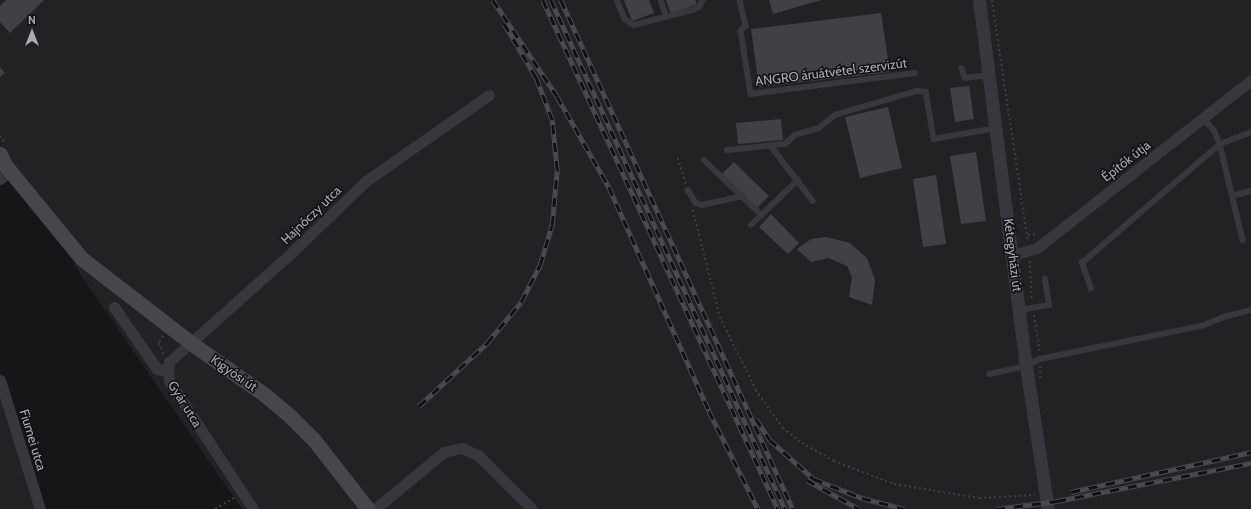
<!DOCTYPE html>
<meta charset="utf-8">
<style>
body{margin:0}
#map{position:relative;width:1251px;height:509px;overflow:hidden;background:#161618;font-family:Cabin,sans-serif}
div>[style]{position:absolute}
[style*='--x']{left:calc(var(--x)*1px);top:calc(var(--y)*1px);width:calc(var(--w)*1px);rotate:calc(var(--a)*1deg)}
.built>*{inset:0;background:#222225}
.building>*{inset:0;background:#404145}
.path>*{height:1.5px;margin-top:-0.75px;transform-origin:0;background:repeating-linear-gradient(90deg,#3d3f44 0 2px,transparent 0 5px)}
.service>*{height:5.5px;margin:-2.75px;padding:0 2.75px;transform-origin:2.75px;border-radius:2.75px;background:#37383d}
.minor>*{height:11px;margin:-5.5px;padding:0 5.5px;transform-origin:5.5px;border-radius:5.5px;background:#37383d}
.tertiary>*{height:13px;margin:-6.5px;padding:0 6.5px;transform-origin:6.5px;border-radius:6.5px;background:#37383d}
.secondary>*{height:15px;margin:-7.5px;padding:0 7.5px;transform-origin:7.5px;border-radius:7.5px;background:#45474d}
.rail>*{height:4.5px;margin-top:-2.25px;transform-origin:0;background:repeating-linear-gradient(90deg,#111113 0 9px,#4a4c52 0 18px);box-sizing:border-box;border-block:1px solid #4a4c52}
span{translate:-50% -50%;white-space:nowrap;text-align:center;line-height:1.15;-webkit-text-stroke:3px #111113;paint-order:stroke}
.street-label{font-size:13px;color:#a8adb8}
.north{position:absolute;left:12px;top:12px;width:40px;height:40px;-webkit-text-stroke:3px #111113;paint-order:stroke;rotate:0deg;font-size:11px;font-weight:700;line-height:16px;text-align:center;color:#a8adb8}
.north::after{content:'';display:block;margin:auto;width:14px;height:18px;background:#a8adb8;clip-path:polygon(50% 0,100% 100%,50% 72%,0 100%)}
</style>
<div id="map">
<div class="built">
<div style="clip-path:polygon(0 0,1251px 0,1251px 509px,242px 509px,74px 265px,81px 258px,15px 175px,0 185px)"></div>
<div style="clip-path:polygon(0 376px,42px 509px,0 509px)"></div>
</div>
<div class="building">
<div style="clip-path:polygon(6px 0,44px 0,10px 33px,0 22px,0 6px)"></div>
<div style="clip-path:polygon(624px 0,649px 0,654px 13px,632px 21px)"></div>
<div style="clip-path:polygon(666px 0,695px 0,697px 4px,671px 14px)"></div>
<div style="clip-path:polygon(769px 0,821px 0,773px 14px)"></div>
<div style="clip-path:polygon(881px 13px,890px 72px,759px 87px,751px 29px)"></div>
<div style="clip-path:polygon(0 67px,5px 73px,0 77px)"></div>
<div style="clip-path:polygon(969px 86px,974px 119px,955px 122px,950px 88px)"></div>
<div style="clip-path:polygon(888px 107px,902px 168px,860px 178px,845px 117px)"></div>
<div style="clip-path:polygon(781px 119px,783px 140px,738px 144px,736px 123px)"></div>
<div style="clip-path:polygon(976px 152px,986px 221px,961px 224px,950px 156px)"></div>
<div style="clip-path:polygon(734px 162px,769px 196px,757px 208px,722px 174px)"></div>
<div style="clip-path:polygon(936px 175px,946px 244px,923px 247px,913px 179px)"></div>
<div style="clip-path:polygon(771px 214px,799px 243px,788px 254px,759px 227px)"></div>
<div style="clip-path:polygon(826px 237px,850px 243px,867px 258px,875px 280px,872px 305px,849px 297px,852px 277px,847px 266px,828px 258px,811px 262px,797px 249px,811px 239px)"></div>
</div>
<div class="path">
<div style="--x:992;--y:0;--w:244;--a:81.5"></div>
<div style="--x:0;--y:136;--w:9;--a:54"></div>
<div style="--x:678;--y:158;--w:27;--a:73"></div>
<div style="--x:693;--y:210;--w:110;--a:75.8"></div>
<div style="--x:720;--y:317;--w:81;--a:63.7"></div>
<div style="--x:756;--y:390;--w:47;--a:54.6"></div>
<div style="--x:783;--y:428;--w:24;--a:38"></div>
<div style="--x:802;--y:443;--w:37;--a:29"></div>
<div style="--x:834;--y:461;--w:64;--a:21"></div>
<div style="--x:894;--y:484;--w:86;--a:9.4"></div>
<div style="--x:979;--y:498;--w:56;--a:-3.1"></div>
<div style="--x:1028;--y:235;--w:10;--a:-6"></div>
<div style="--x:1030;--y:261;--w:40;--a:87.1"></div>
<div style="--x:1034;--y:315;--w:37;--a:81"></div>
<div style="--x:163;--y:336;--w:8;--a:120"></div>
<div style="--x:159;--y:343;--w:12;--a:66"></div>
<div style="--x:1040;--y:378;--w:12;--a:-90"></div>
<div style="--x:215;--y:509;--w:22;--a:-30"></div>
</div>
<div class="service">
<div style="--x:617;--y:0;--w:21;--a:67"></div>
<div style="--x:625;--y:19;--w:11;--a:34"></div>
<div style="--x:634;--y:25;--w:60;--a:-14.5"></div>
<div style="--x:692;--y:10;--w:8;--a:-23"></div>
<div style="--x:699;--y:7;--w:8;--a:-60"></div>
<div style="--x:661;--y:0;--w:18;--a:71"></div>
<div style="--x:740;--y:0;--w:27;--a:77"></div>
<div style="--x:746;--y:26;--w:7;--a:135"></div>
<div style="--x:741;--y:31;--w:64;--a:81"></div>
<div style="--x:751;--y:94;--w:165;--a:-7.3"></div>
<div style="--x:962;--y:68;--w:10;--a:73"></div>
<div style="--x:965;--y:78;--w:24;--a:-7"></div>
<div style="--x:1203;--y:118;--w:16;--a:47"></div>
<div style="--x:1214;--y:130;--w:15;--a:67"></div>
<div style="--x:1220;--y:144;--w:99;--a:76.5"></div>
<div style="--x:771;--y:146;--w:69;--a:52.6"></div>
<div style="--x:727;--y:150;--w:58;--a:-5.9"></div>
<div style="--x:785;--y:144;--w:13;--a:-42"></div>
<div style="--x:795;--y:135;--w:25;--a:-16"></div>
<div style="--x:819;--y:128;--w:21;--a:-39"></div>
<div style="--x:835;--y:115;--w:85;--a:-16.3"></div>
<div style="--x:917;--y:91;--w:9;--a:6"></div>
<div style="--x:926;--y:92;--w:48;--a:80.3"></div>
<div style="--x:934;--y:139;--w:63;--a:-10.1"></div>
<div style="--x:704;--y:160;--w:80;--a:43.5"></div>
<div style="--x:688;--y:190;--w:15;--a:58"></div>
<div style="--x:696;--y:203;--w:6;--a:18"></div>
<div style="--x:702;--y:205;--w:42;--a:-12.4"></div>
<div style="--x:1233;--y:196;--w:19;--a:-16"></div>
<div style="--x:751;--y:225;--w:65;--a:-43.8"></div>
<div style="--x:1091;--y:289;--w:28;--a:-109"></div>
<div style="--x:1082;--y:263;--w:182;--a:-40.8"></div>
<div style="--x:1220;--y:144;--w:33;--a:-21"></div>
<div style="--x:1020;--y:310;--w:29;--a:-10"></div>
<div style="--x:1049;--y:305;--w:26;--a:-99"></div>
<div style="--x:989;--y:374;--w:38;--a:-12"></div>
<div style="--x:1026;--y:366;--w:16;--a:-27"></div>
<div style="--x:1040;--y:359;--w:164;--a:-11.6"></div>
<div style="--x:1201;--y:326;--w:28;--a:-21"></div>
<div style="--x:1227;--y:316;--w:25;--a:-14"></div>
</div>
<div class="minor">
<div style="--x:0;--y:179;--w:13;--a:-39"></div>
<div style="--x:1013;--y:255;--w:25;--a:-16"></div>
<div style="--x:1037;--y:248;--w:272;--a:-38.1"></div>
<div style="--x:114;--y:307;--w:75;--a:55.3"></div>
<div style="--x:157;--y:369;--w:11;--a:10"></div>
<div style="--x:168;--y:371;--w:10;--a:84"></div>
<div style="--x:169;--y:381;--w:153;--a:56.7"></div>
<div style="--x:168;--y:371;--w:9;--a:-84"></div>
<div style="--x:169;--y:362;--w:159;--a:-41.7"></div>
<div style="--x:288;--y:256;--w:108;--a:-43.9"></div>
<div style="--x:366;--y:181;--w:150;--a:-35"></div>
<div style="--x:0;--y:380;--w:135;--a:72.8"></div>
<div style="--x:375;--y:509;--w:89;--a:-39.6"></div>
<div style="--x:444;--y:452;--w:18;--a:-13"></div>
<div style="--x:462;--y:448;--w:17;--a:24"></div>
<div style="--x:478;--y:455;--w:76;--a:45"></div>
</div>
<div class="tertiary">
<div style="--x:979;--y:0;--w:369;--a:82.7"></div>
<div style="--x:1026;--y:366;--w:145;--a:81.3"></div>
</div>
<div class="secondary">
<div style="--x:0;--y:154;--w:12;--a:66"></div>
<div style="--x:5;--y:165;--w:120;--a:50.7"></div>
<div style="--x:81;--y:258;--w:139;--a:37.7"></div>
<div style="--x:191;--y:343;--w:90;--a:35.1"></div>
<div style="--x:265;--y:395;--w:35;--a:40"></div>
<div style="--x:292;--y:418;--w:31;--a:45"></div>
<div style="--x:314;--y:440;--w:88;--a:52"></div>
</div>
<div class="rail">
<div style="--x:493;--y:0;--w:115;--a:56.3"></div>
<div style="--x:557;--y:96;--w:105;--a:60.3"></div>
<div style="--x:609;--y:187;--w:245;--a:65.9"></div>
<div style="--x:709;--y:411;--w:110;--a:63.4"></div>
<div style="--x:543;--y:0;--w:561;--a:65.22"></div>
<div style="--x:551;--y:0;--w:560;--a:65.31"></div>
<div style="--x:561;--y:0;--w:559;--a:65.5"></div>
<div style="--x:419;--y:406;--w:93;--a:-42.8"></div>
<div style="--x:487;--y:343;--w:53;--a:-50.3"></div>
<div style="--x:521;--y:302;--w:42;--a:-62.8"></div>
<div style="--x:540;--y:265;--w:42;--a:-73.3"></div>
<div style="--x:552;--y:225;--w:55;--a:-84.8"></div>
<div style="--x:557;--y:170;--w:50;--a:-95.7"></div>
<div style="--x:552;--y:120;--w:45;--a:-110.9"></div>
<div style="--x:536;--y:78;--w:63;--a:-120.7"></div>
<div style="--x:756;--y:419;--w:25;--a:56"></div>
<div style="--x:770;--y:440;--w:59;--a:41.6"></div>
<div style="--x:814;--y:479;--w:52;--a:21.6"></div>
<div style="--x:862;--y:498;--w:44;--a:14.3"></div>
<div style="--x:807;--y:480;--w:60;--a:29.1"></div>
<div style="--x:1071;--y:492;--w:184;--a:-12.5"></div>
<div style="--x:996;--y:509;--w:62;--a:-7.5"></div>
<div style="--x:1057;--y:501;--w:198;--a:-11.1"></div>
</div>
<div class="street-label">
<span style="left:831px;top:72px;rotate:-7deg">ANGRO áruátvétel szervizút</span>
<span style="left:1126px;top:161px;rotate:-38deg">Építők útja</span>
<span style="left:311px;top:215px;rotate:-44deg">Hajnóczy utca</span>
<span style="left:1013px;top:255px;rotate:83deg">Kétegyházi út</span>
<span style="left:234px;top:373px;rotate:35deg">Kígyósi út</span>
<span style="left:185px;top:404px;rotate:58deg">Gyár utca</span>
<span style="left:33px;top:440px;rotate:73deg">Fiumei utca</span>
</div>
<div class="north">N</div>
</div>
